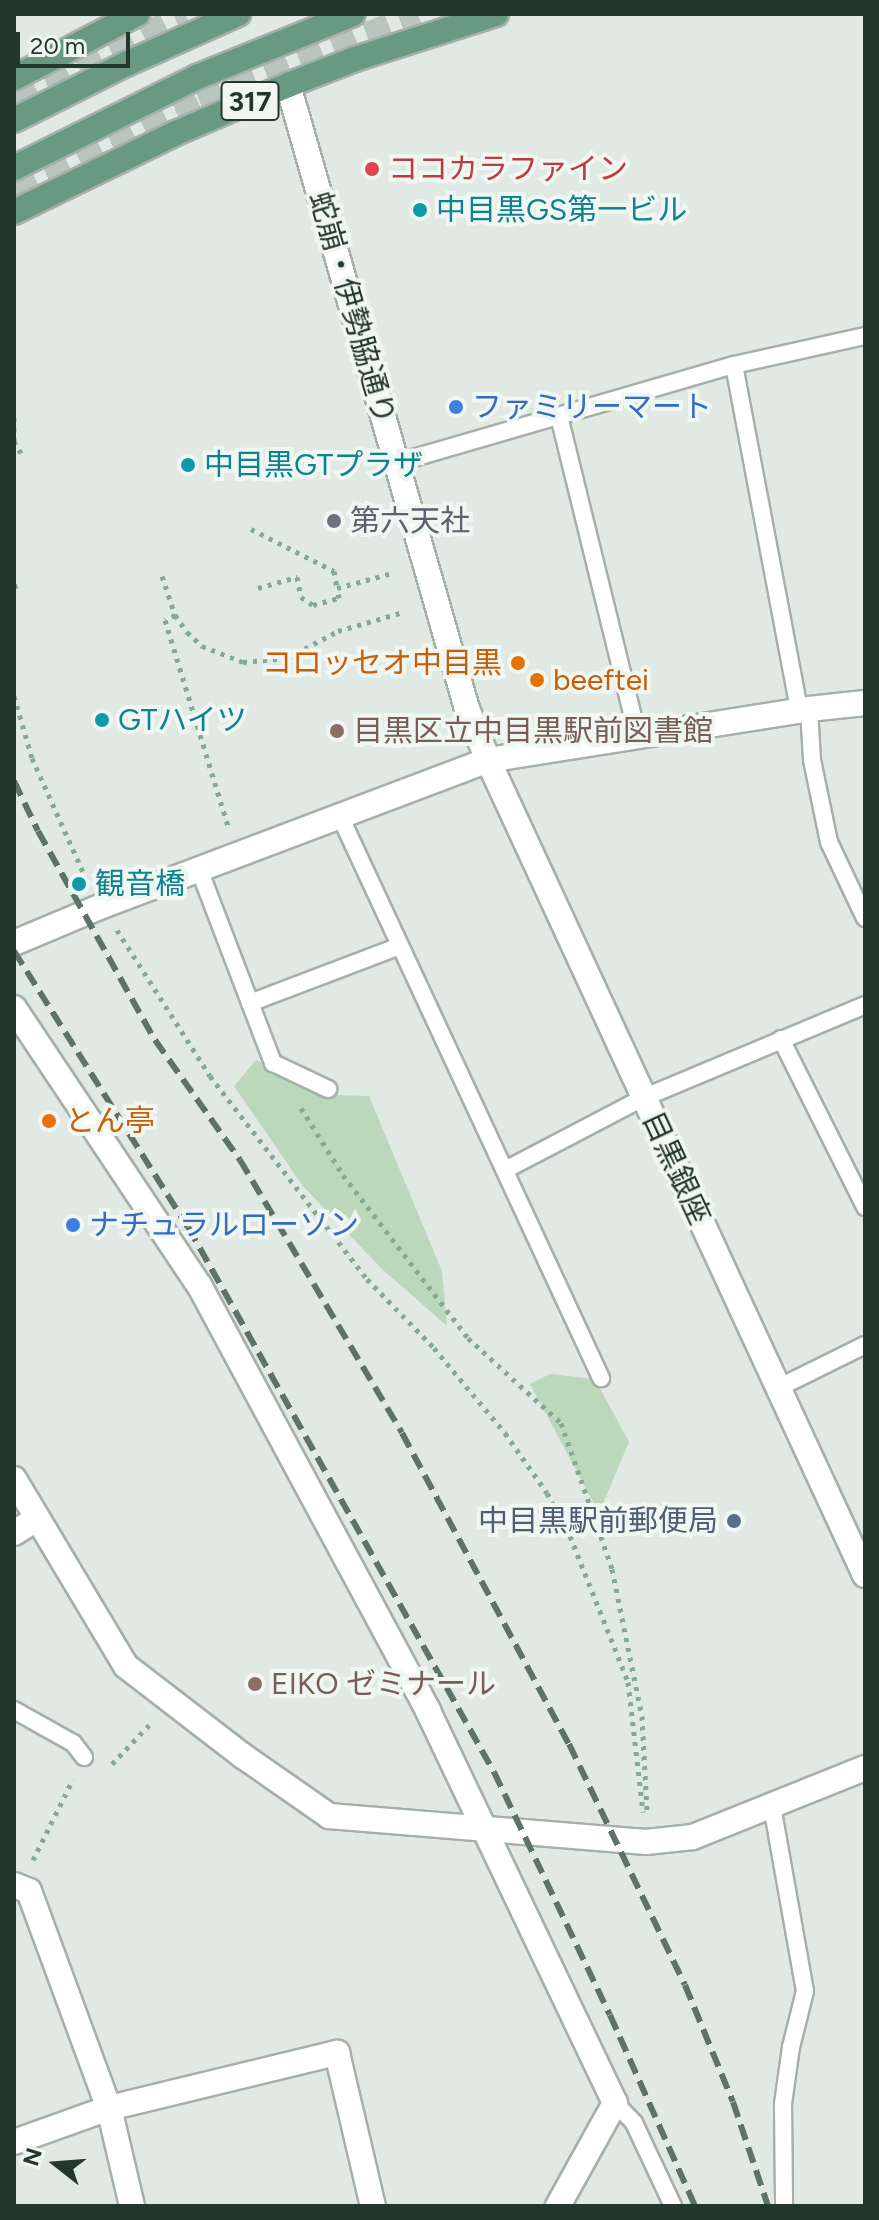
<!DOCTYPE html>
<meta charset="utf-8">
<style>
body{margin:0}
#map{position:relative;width:879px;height:2220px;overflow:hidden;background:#e0e9e3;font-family:Figtree,"Noto Sans JP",sans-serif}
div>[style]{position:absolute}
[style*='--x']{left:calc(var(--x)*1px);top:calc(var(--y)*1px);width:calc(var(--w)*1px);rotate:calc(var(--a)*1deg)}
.green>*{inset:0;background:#bcd8bc}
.motorway-tunnel>*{height:24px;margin-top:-12px;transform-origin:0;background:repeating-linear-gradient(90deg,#bac5bf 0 24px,transparent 0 36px)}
.path>*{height:5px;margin-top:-2.5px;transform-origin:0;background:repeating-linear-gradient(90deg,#85a994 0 4px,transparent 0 10px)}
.roads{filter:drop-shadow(2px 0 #a4b0a9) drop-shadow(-2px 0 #a4b0a9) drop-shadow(0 2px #a4b0a9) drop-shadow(0 -2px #a4b0a9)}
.service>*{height:16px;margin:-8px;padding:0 8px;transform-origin:8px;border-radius:8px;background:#fff}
.minor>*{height:24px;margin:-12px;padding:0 12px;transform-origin:12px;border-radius:12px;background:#fff}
.tertiary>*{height:24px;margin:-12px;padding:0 12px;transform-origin:12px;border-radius:12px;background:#fff}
.primary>*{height:24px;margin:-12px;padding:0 12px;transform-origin:12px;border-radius:12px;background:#6a9981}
.rail>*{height:6px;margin-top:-3px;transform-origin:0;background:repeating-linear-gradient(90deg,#5e7367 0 16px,transparent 0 24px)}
.dots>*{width:22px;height:22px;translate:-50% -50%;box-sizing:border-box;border:4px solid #f0f6f2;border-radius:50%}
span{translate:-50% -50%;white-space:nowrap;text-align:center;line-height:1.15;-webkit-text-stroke:8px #f0f6f2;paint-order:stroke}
.shield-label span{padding:2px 6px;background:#f0f6f2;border:2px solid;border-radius:6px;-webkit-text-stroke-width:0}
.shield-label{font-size:28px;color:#23372d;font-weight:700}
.health-label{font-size:30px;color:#be3a42}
.left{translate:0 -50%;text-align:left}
.culture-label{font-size:30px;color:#0d838f}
.street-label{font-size:30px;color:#23372d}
.shop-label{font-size:30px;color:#366cbe}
.worship-label{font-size:30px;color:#5b616d}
.food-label{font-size:30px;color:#c56008}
.right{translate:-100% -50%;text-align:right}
.education-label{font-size:30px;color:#785e54}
.service-label{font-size:30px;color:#4e5e75}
.frame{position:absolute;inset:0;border:16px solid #23372d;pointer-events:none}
.north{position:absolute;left:16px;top:2124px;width:80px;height:80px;-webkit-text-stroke:6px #f0f6f2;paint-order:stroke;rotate:287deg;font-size:22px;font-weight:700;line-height:32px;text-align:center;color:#23372d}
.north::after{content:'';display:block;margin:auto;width:28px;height:36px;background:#23372d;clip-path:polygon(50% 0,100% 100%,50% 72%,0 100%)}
.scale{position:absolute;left:16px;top:32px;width:114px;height:36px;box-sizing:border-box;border:4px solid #23372d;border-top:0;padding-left:10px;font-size:24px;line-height:28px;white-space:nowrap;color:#23372d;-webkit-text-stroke:6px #f0f6f2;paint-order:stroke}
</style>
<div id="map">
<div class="green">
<div style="clip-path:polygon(256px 1060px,328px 1095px,369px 1096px,442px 1271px,447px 1326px,382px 1269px,302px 1185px,234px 1086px)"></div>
<div style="clip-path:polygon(550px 1374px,595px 1379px,629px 1442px,599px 1513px,530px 1384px)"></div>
</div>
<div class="motorway-tunnel">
<div style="--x:14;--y:99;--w:191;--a:-26.4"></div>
<div style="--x:14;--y:190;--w:206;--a:-25.9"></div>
<div style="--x:199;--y:100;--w:235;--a:-21.4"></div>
</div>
<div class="path">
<div style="--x:14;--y:417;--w:24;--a:90"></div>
<div style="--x:14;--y:441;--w:16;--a:60"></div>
<div style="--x:251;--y:529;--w:93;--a:26.8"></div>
<div style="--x:334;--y:571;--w:17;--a:80"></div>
<div style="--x:337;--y:588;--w:54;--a:-15.1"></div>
<div style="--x:162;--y:576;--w:41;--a:71.6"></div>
<div style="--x:175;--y:615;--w:21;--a:55"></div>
<div style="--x:187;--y:632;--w:21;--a:43"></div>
<div style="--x:202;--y:646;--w:44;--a:21.3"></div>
<div style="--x:243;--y:662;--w:44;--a:-5.2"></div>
<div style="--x:287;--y:658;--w:58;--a:-27.9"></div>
<div style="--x:338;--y:631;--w:65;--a:-16.2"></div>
<div style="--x:14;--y:587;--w:4;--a:-27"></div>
<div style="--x:258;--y:588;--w:41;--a:-15.8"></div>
<div style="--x:297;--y:577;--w:20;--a:79"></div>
<div style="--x:301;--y:597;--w:14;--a:34"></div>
<div style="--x:313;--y:605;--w:27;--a:-15"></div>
<div style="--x:339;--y:598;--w:10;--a:-101"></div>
<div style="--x:175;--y:615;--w:11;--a:153"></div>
<div style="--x:165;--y:620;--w:215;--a:73"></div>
<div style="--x:14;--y:696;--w:65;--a:73.8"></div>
<div style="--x:32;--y:758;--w:135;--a:65.9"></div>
<div style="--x:117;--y:930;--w:173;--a:57.5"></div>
<div style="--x:210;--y:1076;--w:257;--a:52.3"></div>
<div style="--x:367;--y:1279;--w:96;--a:45.8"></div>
<div style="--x:434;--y:1348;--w:111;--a:50.1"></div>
<div style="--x:505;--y:1433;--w:73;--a:55"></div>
<div style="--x:547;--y:1493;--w:49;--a:61.9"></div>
<div style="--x:570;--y:1536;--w:157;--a:68.3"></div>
<div style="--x:628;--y:1682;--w:131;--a:83.4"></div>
<div style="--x:301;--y:1108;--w:79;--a:57.9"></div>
<div style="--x:343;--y:1175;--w:205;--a:52.5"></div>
<div style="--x:468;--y:1338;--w:126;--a:42.4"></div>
<div style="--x:561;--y:1423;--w:155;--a:70.7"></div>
<div style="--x:612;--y:1569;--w:150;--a:78.5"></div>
<div style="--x:642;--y:1716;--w:95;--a:87"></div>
<div style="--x:112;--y:1764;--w:58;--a:-46.4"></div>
<div style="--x:33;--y:1860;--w:90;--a:-63.7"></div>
</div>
<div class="roads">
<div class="service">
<div style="--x:734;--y:365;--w:351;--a:79.3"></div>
<div style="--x:559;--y:416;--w:331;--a:76.2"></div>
<div style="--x:396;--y:463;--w:352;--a:-16.2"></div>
<div style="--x:734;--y:365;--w:134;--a:-12.5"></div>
<div style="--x:809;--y:709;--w:51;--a:86.6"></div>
<div style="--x:812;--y:760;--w:84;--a:78.3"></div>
<div style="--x:829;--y:842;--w:84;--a:64.7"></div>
<div style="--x:340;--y:816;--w:620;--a:65.09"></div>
<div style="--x:199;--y:869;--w:208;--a:69.1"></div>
<div style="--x:273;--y:1063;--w:61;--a:25.3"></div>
<div style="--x:250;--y:1003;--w:160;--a:-20.8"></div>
<div style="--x:781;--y:1039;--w:188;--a:63.4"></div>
<div style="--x:505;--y:1170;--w:156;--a:-27.6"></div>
<div style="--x:643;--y:1098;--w:241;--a:-22.7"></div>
<div style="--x:778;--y:1388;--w:97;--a:-26.3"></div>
<div style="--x:14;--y:1710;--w:68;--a:29.2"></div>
<div style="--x:73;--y:1743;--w:18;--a:52"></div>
<div style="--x:772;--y:1806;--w:188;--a:79.9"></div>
<div style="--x:805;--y:1991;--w:58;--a:104"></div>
<div style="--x:791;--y:2047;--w:58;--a:98"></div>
<div style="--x:783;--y:2104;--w:102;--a:89.4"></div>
<div style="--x:615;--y:2103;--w:28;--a:46"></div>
<div style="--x:634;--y:2123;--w:92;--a:64.8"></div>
</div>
<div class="minor">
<div style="--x:488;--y:760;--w:898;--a:65.18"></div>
<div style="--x:14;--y:943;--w:95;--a:-22.8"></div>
<div style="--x:102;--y:906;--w:413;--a:-20.7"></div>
<div style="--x:488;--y:760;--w:325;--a:-9"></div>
<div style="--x:809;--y:709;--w:56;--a:-6.1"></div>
<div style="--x:14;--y:1008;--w:333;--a:56.3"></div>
<div style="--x:199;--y:1285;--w:484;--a:61.7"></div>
<div style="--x:428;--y:1711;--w:434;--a:64.5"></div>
<div style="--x:615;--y:2103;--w:118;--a:119"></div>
<div style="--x:14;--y:1479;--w:218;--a:59.1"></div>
<div style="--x:126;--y:1666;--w:148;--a:37.6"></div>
<div style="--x:243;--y:1756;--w:105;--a:34.9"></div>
<div style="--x:329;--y:1816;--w:318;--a:4.7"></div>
<div style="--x:646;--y:1842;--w:47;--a:-6.1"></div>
<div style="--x:693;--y:1837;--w:185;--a:-21.9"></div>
<div style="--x:14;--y:1533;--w:26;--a:-32"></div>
<div style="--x:14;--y:1885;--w:16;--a:22"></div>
<div style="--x:29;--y:1891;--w:231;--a:69.8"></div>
<div style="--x:109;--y:2108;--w:101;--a:76.8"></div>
<div style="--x:14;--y:2142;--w:101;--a:-19.7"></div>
<div style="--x:109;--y:2108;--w:235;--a:-13.6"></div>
<div style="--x:337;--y:2053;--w:157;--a:76.8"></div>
</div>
<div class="tertiary">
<div style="--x:288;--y:85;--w:649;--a:73.99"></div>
<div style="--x:467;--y:709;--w:55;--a:67.6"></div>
</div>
<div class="primary">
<div style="--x:14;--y:78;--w:139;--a:-27.5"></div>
<div style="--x:14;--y:120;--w:125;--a:-26.6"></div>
<div style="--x:126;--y:64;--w:123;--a:-24.1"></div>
<div style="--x:14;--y:168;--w:204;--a:-26.4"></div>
<div style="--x:197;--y:77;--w:168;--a:-22"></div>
<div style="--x:14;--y:212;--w:180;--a:-26"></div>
<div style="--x:176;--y:133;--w:122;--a:-23.2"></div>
<div style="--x:288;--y:85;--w:72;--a:-21.2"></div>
<div style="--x:355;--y:59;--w:148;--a:-17.7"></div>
</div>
</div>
<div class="rail">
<div style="--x:14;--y:781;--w:55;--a:64.4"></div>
<div style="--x:38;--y:831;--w:240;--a:60.8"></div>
<div style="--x:155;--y:1040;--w:147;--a:54.7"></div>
<div style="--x:240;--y:1160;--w:317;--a:59.3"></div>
<div style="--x:402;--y:1433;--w:353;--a:61.8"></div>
<div style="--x:569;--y:1744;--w:267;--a:64.3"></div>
<div style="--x:685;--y:1985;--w:126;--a:67.7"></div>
<div style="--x:733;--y:2102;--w:110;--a:71.4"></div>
<div style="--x:14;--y:951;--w:326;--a:57.8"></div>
<div style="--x:188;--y:1227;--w:625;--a:60.69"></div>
<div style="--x:494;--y:1772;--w:269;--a:64.5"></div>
<div style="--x:610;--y:2015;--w:209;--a:66"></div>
</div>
<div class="dots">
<div style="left:372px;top:169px;background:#e0444e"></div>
<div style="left:420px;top:210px;background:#0f9aa8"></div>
<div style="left:456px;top:407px;background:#3f7fe0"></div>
<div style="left:188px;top:465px;background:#0f9aa8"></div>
<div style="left:334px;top:521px;background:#6b7280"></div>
<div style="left:518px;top:663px;background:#e8710a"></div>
<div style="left:537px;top:680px;background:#e8710a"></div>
<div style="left:102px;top:720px;background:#0f9aa8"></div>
<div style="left:337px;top:731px;background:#8d6e63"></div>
<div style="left:79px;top:884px;background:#0f9aa8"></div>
<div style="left:49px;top:1121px;background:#e8710a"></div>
<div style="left:73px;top:1225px;background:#3f7fe0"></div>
<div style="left:734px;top:1521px;background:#5c6f8a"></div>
<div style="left:255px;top:1684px;background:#8d6e63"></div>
</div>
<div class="shield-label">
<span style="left:250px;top:101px">317</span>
</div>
<div class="health-label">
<span class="left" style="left:388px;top:169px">ココカラファイン</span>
</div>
<div class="culture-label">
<span class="left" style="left:436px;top:210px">中目黒GS第一ビル</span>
<span class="left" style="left:204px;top:465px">中目黒GTプラザ</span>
<span class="left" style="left:118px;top:720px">GTハイツ</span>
<span class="left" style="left:95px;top:884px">観音橋</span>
</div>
<div class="street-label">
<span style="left:352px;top:308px;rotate:74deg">蛇崩・伊勢脇通り</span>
<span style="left:676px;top:1168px;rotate:65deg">目黒銀座</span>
</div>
<div class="shop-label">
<span class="left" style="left:472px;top:407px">ファミリーマート</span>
<span class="left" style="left:89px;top:1225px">ナチュラルローソン</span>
</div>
<div class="worship-label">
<span class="left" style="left:350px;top:521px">第六天社</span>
</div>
<div class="food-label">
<span class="right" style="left:502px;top:663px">コロッセオ中目黒</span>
<span class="left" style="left:553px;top:680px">beeftei</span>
<span class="left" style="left:65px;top:1121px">とん亭</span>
</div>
<div class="education-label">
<span class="left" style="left:353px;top:731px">目黒区立中目黒駅前図書館</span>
<span class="left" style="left:271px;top:1684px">EIKO ゼミナール</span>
</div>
<div class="service-label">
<span class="right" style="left:718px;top:1521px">中目黒駅前郵便局</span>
</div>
<div class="frame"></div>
<div class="north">N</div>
<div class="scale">20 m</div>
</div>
